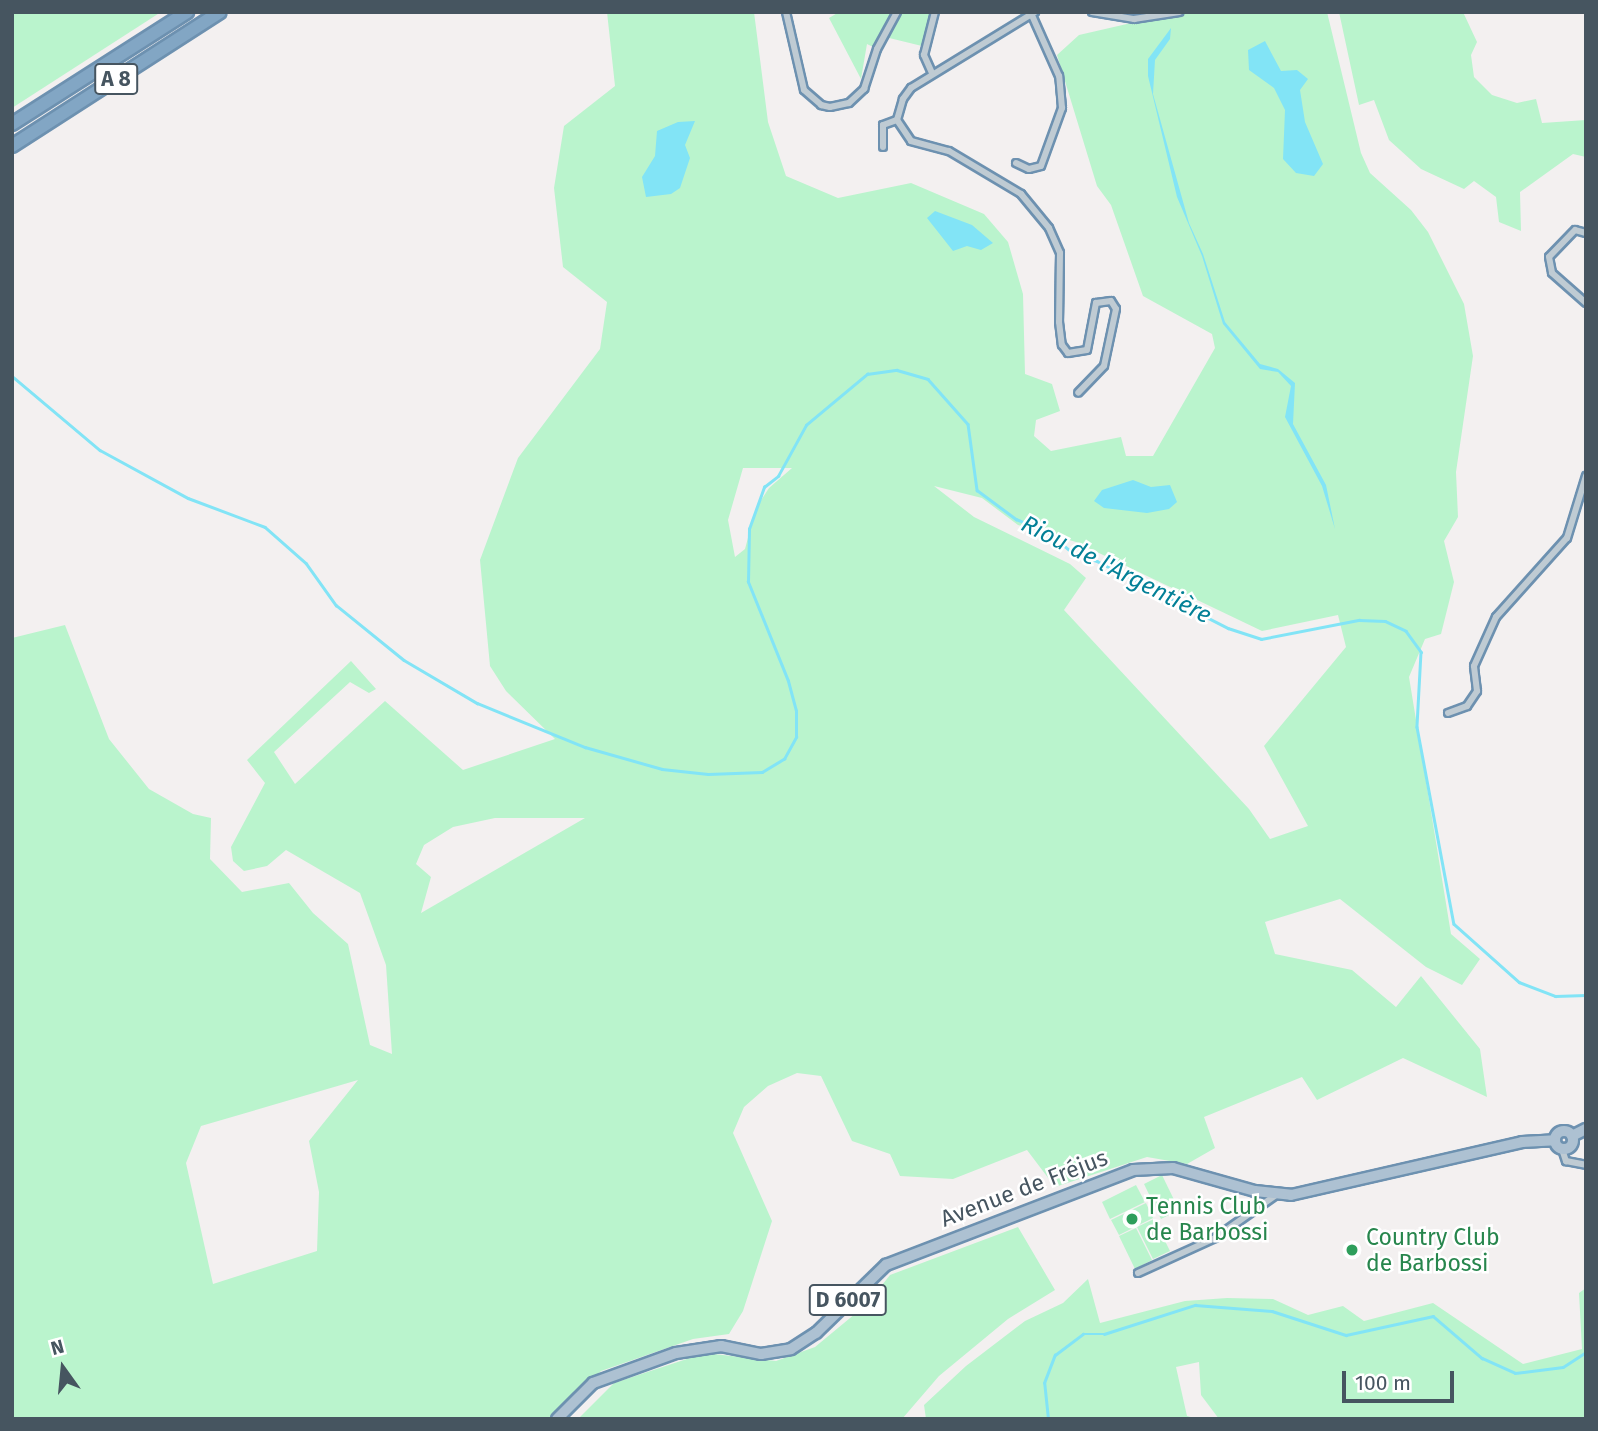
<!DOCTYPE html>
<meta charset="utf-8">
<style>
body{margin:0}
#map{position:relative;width:1598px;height:1431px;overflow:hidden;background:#f3f0f0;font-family:"Fira Sans",sans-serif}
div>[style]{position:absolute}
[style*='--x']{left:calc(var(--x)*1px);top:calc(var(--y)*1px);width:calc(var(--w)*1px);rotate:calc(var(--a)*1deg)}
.green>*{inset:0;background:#baf4cd}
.water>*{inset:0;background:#82e4f6}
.stream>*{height:2.5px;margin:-1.25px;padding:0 1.25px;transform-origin:1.25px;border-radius:1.25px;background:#82e4f6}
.roads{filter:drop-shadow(2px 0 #6d91b0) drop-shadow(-2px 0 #6d91b0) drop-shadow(0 2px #6d91b0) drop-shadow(0 -2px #6d91b0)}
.minor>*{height:6px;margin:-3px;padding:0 3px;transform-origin:3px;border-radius:3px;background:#bfcbd3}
.primary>*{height:10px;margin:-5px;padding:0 5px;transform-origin:5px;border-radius:5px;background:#adc1d2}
.primary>.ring{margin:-5px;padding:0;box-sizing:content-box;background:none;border:10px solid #adc1d2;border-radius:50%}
.motorway>*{height:12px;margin:-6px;padding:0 6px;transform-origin:6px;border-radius:6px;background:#82a6c4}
.dots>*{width:19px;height:19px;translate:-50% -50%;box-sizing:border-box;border:4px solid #fff;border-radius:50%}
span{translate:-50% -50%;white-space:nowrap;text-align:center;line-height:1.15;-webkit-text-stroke:5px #fff;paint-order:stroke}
.shield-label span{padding:2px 5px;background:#fff;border:2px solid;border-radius:5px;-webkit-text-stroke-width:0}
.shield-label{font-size:21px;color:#465560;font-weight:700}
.street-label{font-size:23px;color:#465560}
.leisure-label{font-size:23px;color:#27864d}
.left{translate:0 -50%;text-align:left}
.water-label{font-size:24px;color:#038097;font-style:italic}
.frame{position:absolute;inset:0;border:14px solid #465560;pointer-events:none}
.north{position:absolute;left:28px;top:1333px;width:70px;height:70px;-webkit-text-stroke:5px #fff;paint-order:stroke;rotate:345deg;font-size:19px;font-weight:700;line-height:28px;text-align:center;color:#465560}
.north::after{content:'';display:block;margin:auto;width:24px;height:32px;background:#465560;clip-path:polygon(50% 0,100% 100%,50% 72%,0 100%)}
.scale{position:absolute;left:1342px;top:1371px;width:112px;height:32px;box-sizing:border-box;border:4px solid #465560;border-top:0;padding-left:9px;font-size:21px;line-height:24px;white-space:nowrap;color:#465560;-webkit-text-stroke:5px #fff;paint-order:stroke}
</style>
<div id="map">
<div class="green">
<div style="clip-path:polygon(12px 12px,161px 12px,12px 108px)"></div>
<div style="clip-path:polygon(evenodd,607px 12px,754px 12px,768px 122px,786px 176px,838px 198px,911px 183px,984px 214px,1008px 242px,1023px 294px,1025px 374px,1052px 384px,1060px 411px,1036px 420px,1034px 436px,1051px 451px,1121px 437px,1126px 456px,1153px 456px,1215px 348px,1212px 334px,1143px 296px,1111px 205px,1097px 186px,1057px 55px,1079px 35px,1179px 12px,1327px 12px,1361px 153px,1370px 173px,1411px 210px,1428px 232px,1464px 304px,1473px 356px,1456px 472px,1458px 517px,1444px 541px,1454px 582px,1441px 634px,1425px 639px,1409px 677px,1451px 934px,1480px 959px,1462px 985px,1426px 967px,1340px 899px,1265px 922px,1275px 954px,1352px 970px,1396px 1007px,1421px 976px,1480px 1049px,1487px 1097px,1403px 1058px,1317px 1100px,1302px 1077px,1204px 1117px,1215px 1148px,1187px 1164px,1147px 1157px,1055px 1187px,1027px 1150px,953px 1179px,900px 1176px,890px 1154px,852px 1141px,821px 1076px,797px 1073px,768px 1086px,744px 1107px,733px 1133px,772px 1221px,743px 1311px,729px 1334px,693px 1339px,601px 1371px,550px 1419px,12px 1419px,12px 638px,65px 625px,109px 739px,149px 789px,193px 814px,211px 818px,210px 859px,242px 892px,289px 883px,313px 913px,348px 944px,370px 1045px,392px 1054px,386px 965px,360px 893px,286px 850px,267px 866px,244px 871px,233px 861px,231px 847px,265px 783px,247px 760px,351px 661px,376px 689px,369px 693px,350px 682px,274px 752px,295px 784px,385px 701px,463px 770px,555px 739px,506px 691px,490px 666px,480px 560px,518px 458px,600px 349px,607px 302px,563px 267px,554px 188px,564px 126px,615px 86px,607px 12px,743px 468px,792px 468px,769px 488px,756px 508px,745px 549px,735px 557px,728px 520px,743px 468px,607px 12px,934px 486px,982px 498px,1018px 525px,1076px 542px,1262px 631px,1338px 615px,1346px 647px,1264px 746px,1308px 826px,1270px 839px,1249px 809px,1064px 610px,1086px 578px,1070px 564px,974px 517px,934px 486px,607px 12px,495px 818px,585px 818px,421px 913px,431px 877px,416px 864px,424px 845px,453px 827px,495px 818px,607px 12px,358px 1080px,309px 1141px,319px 1192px,317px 1251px,213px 1284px,186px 1163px,201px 1126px,358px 1080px)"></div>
<div style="clip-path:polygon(839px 12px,932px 12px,922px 46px,881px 36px,873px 47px,867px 44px,861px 79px,829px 18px)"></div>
<div style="clip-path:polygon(1339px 12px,1463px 12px,1477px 42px,1471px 55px,1474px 77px,1492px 95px,1517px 103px,1536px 99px,1542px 123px,1586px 120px,1586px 157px,1573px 154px,1520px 192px,1521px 231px,1499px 222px,1496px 197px,1474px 181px,1464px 189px,1421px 169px,1389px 140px,1374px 100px,1359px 105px)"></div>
<div style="clip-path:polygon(1162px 1175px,1179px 1210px,1161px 1219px,1144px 1184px)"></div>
<div style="clip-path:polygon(1136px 1185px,1145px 1202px,1110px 1219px,1102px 1202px)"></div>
<div style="clip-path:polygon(1146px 1203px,1153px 1218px,1119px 1235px,1111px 1220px)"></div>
<div style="clip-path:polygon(1154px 1219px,1170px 1251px,1153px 1259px,1137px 1227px)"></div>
<div style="clip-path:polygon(1018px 1227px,1055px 1290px,1008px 1319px,939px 1376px,902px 1419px,578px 1419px,614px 1383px,705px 1353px,776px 1361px,815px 1347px,867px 1304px,890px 1275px)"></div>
<div style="clip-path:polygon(1136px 1228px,1152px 1260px,1135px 1269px,1119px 1236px)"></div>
<div style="clip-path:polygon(1088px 1279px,1100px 1323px,1185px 1301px,1227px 1298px,1273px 1299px,1308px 1315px,1343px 1306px,1364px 1321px,1433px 1303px,1523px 1364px,1582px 1349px,1579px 1293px,1586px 1288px,1586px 1419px,1219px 1419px,1201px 1395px,1199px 1362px,1176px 1367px,1187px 1416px,1198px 1419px,926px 1419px,924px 1405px,966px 1366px,1025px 1321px,1063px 1303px)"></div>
</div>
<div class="water">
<div style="clip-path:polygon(1171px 28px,1170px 39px,1155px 60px,1153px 94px,1189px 223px,1203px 254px,1225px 322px,1260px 364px,1278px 369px,1295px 383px,1293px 424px,1326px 485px,1335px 529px,1322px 486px,1285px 417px,1291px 386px,1278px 372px,1260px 369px,1223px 324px,1202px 256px,1177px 197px,1148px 76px,1148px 59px)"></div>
<div style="clip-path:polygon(1265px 41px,1281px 71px,1297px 70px,1308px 79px,1300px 90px,1305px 122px,1323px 164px,1314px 176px,1296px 173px,1283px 159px,1285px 110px,1274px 88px,1249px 70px,1248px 50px)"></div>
<div style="clip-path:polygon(695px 121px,685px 145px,690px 158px,680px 188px,671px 194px,646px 197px,642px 177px,655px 156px,657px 131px,678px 122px)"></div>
<div style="clip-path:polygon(935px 211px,972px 225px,993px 243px,981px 250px,967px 246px,953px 251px,927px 218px)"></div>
<div style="clip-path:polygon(1133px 480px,1151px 487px,1170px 485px,1177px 502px,1169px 509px,1147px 513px,1104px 508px,1094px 501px,1102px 490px)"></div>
</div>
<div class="stream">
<div style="--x:12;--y:376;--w:115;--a:40.1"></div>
<div style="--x:100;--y:450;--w:100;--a:28.6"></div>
<div style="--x:188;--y:498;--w:82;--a:20.6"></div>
<div style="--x:265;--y:527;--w:55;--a:41.3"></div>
<div style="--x:306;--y:563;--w:52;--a:54.5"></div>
<div style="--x:336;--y:605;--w:87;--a:39"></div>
<div style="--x:404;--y:660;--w:85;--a:30.5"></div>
<div style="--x:477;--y:703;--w:117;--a:22.2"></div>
<div style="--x:585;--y:747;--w:80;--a:15.9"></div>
<div style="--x:662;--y:769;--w:46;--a:6.2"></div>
<div style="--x:708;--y:774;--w:54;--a:-2.1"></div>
<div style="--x:762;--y:772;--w:26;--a:-31"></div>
<div style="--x:784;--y:759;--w:25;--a:-61"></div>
<div style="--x:796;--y:737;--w:26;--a:-90"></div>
<div style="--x:796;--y:711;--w:31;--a:-105"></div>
<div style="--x:788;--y:681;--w:107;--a:-112"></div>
<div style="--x:748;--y:582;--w:53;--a:-88.9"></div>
<div style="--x:749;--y:529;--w:45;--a:-70.3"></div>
<div style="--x:764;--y:487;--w:18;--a:-38"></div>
<div style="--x:778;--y:476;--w:58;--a:-61.2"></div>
<div style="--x:806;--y:425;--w:80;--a:-39.9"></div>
<div style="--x:867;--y:374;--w:30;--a:-8"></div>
<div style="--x:897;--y:370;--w:32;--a:16"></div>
<div style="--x:928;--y:379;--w:60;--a:48.4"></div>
<div style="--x:968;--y:424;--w:67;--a:82.2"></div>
<div style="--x:977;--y:490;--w:49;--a:36.6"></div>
<div style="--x:1016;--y:519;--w:36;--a:23"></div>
<div style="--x:1049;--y:533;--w:33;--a:40"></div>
<div style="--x:1074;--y:554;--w:24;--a:17"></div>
<div style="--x:1097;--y:561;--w:147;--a:27.1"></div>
<div style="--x:1228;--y:628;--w:35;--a:18"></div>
<div style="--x:1261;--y:639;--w:100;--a:-11"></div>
<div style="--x:1359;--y:620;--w:26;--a:2"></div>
<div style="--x:1385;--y:621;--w:23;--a:25"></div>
<div style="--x:1406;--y:631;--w:26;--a:54"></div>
<div style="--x:1421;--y:652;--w:75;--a:93.1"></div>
<div style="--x:1417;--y:727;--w:200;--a:79.4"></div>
<div style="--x:1454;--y:924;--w:87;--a:41.7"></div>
<div style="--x:1519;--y:982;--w:39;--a:21"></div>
<div style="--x:1555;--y:996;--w:31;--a:-2"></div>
<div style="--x:1048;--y:1419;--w:36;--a:-96"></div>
<div style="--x:1044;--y:1383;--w:30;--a:-69"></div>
<div style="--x:1055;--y:1355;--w:35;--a:-37"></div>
<div style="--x:1083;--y:1334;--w:21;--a:0"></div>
<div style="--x:1104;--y:1334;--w:96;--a:-17.7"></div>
<div style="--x:1195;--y:1305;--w:77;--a:4.5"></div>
<div style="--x:1272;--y:1311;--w:78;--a:18"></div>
<div style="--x:1346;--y:1335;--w:89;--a:-12.3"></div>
<div style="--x:1433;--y:1316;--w:65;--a:40.6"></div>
<div style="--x:1482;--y:1358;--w:36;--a:24"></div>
<div style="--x:1515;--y:1373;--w:48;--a:-7.1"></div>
<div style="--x:1563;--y:1367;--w:27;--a:-33"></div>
</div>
<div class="roads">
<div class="minor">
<div style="--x:786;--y:12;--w:80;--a:77"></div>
<div style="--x:804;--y:90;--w:23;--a:41"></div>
<div style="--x:821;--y:105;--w:9;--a:13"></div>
<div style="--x:830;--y:107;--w:19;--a:-12"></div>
<div style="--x:849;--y:103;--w:21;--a:-43"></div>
<div style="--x:864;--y:89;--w:42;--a:-72"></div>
<div style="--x:877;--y:49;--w:42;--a:-61.6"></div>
<div style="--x:1035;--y:12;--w:145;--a:148.5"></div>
<div style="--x:911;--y:88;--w:14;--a:126"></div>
<div style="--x:903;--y:99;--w:22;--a:106"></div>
<div style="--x:897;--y:120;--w:25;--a:56"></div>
<div style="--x:911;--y:141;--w:39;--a:15"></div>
<div style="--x:949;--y:151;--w:84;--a:30.8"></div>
<div style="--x:1021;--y:194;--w:44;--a:50.5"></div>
<div style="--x:1049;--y:228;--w:27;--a:66"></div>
<div style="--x:1060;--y:253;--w:69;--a:90.8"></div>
<div style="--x:1059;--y:322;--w:23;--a:83"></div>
<div style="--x:1062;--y:345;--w:10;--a:53"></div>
<div style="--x:1068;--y:353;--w:19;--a:-9"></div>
<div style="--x:1087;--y:350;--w:48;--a:-79.2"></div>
<div style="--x:1096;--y:303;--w:15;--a:-8"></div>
<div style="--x:1111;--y:301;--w:9;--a:58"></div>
<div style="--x:1116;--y:309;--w:58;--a:101.9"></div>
<div style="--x:1104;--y:366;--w:37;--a:134"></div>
<div style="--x:1092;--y:12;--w:43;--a:9.5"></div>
<div style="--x:1134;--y:19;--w:46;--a:-8.8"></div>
<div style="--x:932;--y:73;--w:20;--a:-114"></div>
<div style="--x:924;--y:55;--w:44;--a:-75.7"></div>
<div style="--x:883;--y:147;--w:22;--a:-90"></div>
<div style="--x:883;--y:125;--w:15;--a:-20"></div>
<div style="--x:1016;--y:163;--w:14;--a:25"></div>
<div style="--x:1029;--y:169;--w:12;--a:-14"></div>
<div style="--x:1041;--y:166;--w:62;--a:-70.1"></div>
<div style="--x:1062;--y:108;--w:32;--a:-95"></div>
<div style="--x:1059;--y:76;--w:69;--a:-114"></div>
<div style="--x:1586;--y:233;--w:11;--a:-165"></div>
<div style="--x:1575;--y:230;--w:37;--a:134"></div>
<div style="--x:1549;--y:257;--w:16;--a:79"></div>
<div style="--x:1552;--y:273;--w:45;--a:41.4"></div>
<div style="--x:1448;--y:713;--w:20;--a:-20"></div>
<div style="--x:1467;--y:706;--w:18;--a:-56"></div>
<div style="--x:1477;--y:691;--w:25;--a:-97"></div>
<div style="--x:1474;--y:666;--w:54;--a:-65.8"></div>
<div style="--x:1496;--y:617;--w:106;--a:-48.1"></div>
<div style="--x:1567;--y:538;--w:65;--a:-73"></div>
<div style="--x:1562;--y:1149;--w:13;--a:72"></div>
<div style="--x:1566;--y:1161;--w:20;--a:11"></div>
<div style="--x:1138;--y:1273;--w:85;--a:-24.4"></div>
<div style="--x:1215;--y:1238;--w:75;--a:-35.2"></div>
</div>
<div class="primary">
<div class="ring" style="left:1555px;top:1131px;width:8px;height:8px"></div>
<div style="--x:1572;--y:1136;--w:16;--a:-27"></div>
<div style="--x:557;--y:1419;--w:51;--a:-45"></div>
<div style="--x:593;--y:1383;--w:88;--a:-19.9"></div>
<div style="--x:676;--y:1353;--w:46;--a:-8.8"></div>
<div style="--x:721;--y:1346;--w:41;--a:11.3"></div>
<div style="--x:761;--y:1354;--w:30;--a:-9"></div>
<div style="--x:791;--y:1349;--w:30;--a:-33"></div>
<div style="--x:816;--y:1333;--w:98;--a:-44.2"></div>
<div style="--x:886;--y:1265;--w:265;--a:-21"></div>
<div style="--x:1133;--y:1170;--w:40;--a:-2.9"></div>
<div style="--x:1173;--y:1168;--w:85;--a:15.7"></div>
<div style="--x:1255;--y:1191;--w:36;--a:6"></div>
<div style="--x:1291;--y:1195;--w:237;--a:-12.9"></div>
<div style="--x:1522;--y:1142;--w:33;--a:-3"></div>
</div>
<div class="motorway">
<div style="--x:12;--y:124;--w:208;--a:-32.6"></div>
<div style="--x:12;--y:146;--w:247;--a:-32.8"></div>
</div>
</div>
<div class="dots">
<div style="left:1132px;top:1219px;background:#2e9e5b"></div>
<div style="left:1352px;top:1250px;background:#2e9e5b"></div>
</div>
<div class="shield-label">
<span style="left:116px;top:79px">A 8</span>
<span style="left:848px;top:1300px">D 6007</span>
</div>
<div class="street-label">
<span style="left:1024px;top:1188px;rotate:-21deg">Avenue de Fréjus</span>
</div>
<div class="leisure-label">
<span class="left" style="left:1146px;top:1219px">Tennis Club<br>de Barbossi</span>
<span class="left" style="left:1366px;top:1250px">Country Club<br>de Barbossi</span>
</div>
<div class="water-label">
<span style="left:1116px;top:570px;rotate:27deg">Riou de l'Argentière</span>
</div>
<div class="frame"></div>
<div class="north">N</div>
<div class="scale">100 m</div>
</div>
